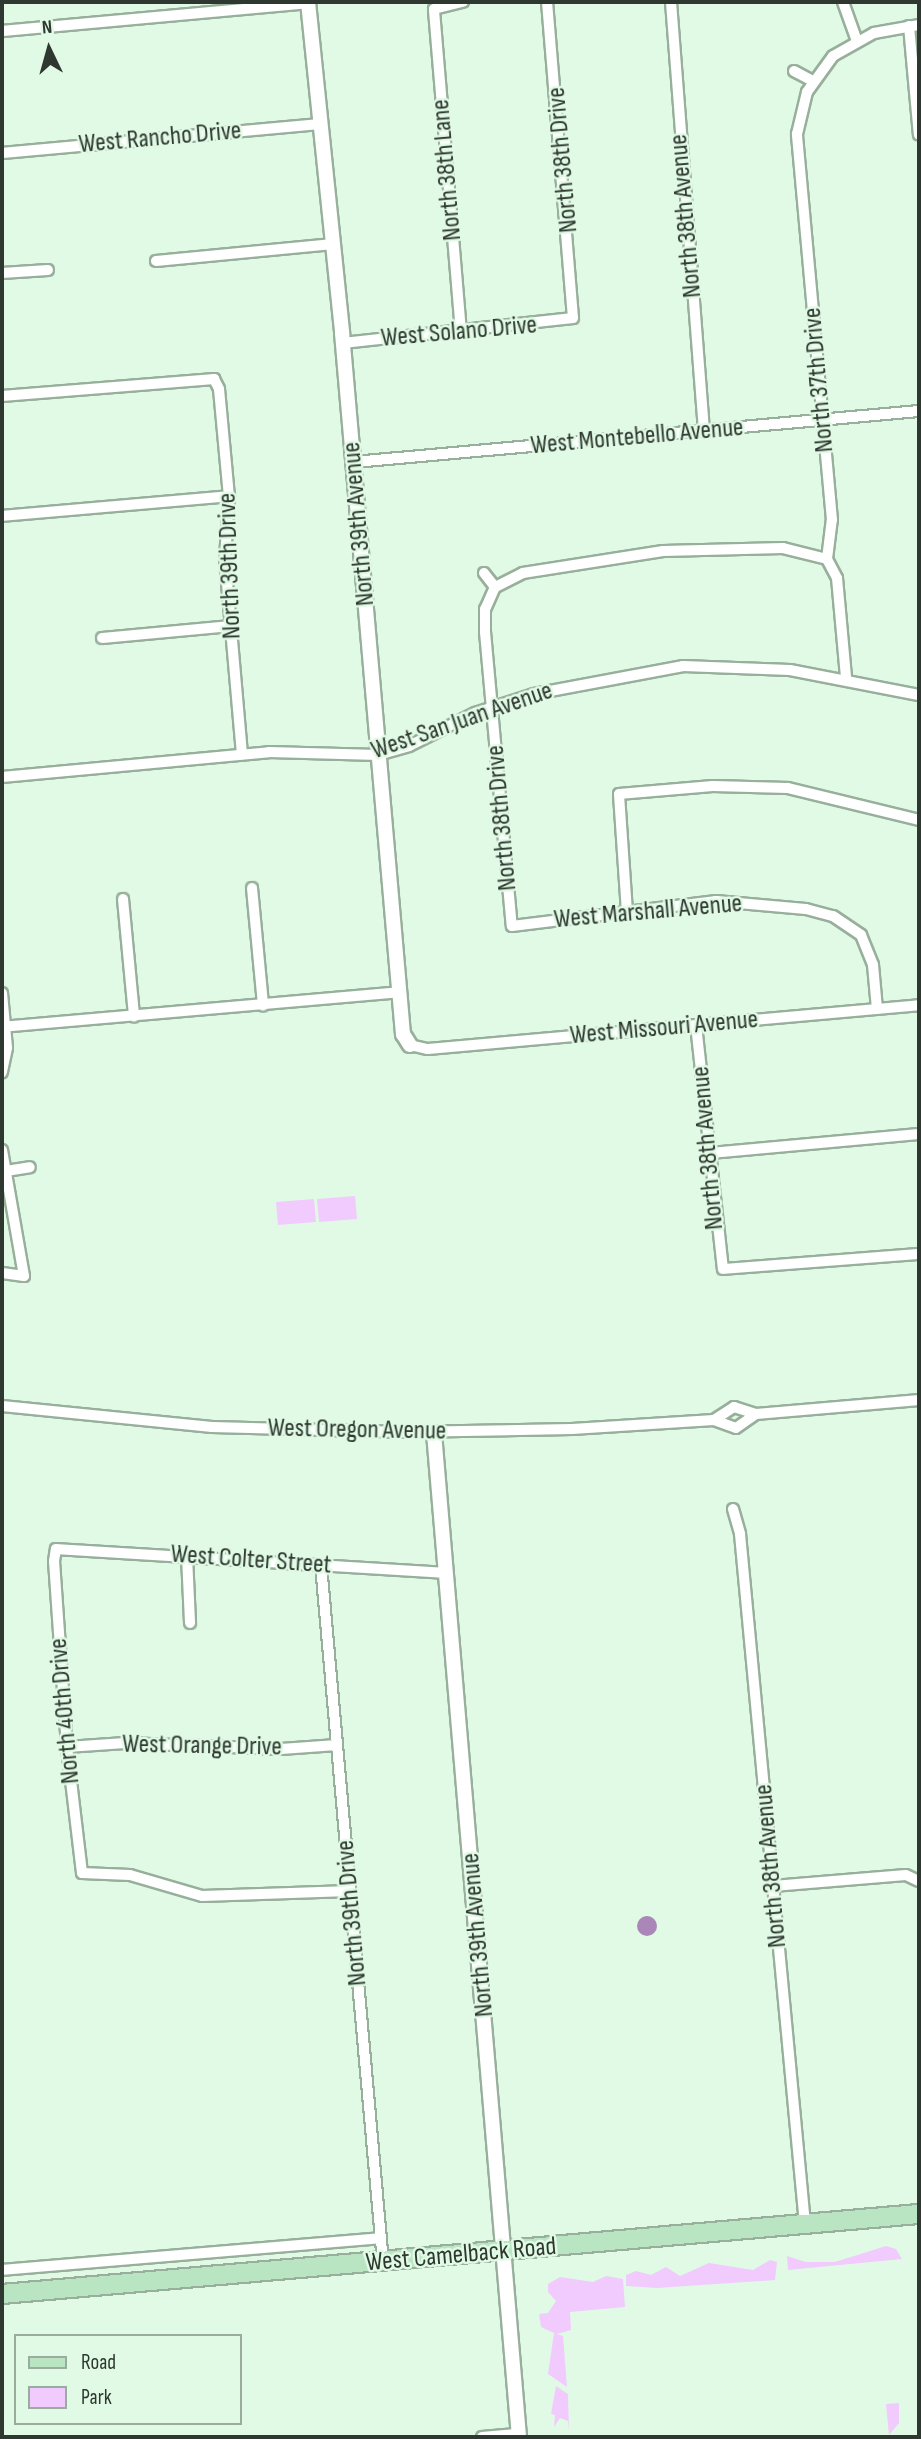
<!DOCTYPE html>
<style>
body{margin:0}
#map{position:relative;width:921px;height:2439px;overflow:hidden;background:#e1fae5;font-family:"Sofia Sans Condensed",sans-serif}
div>[style]{position:absolute}
[style*='--x']{left:calc(var(--x)*1px);top:calc(var(--y)*1px);width:calc(var(--w)*1px);rotate:calc(var(--a)*1deg)}
.green>*{inset:0;background:#f1cbfd}
.water>*{inset:0;background:#ab86b8}
.round{border-radius:50%}
.roads{filter:drop-shadow(2px 0 #97af9b) drop-shadow(-2px 0 #97af9b) drop-shadow(0 2px #97af9b) drop-shadow(0 -2px #97af9b)}
.minor>*{height:10px;margin:-5px;padding:0 5px;transform-origin:5px;border-radius:5px;background:#fff}
.tertiary>*{height:14px;margin:-7px;padding:0 7px;transform-origin:7px;border-radius:7px;background:#fff}
.primary>*{height:18px;margin:-9px;padding:0 9px;transform-origin:9px;border-radius:9px;background:#b9e5c2}
span{translate:-50% -50%;white-space:nowrap;text-align:center;line-height:1.15;-webkit-text-stroke:5px #e1fae5;paint-order:stroke}
.street-label{font-size:26px;color:#2e3830}
.frame{position:absolute;inset:0;border:4px solid #2e3830;pointer-events:none}
.legend{position:absolute;left:14px;top:2334px;width:228px;height:91px;box-sizing:border-box;background:#e1fae5;border:2px solid #99ac9d;margin:0;padding:9px 12px;list-style:none;font-size:21px;color:#2e3830}
.legend li{display:flex;align-items:center;gap:14px;height:35px}
.legend b{width:35px;border:2px solid #99ac9d}
.north{position:absolute;left:14px;top:14px;width:70px;height:70px;-webkit-text-stroke:5px #e1fae5;paint-order:stroke;rotate:355deg;font-size:19px;font-weight:700;line-height:28px;text-align:center;color:#2e3830}
.north::after{content:'';display:block;margin:auto;width:24px;height:32px;background:#2e3830;clip-path:polygon(50% 0,100% 100%,50% 72%,0 100%)}
</style>
<div id="map">
<div class="green">
<div style="clip-path:polygon(355px 1196px,357px 1219px,319px 1222px,317px 1199px)"></div>
<div style="clip-path:polygon(314px 1199px,316px 1222px,278px 1225px,276px 1202px)"></div>
<div style="clip-path:polygon(886px 2246px,896px 2249px,902px 2259px,788px 2270px,787px 2256px,806px 2262px,835px 2262px)"></div>
<div style="clip-path:polygon(770px 2260px,777px 2262px,775px 2280px,657px 2288px,626px 2286px,626px 2275px,636px 2271px,651px 2275px,666px 2267px,680px 2276px,709px 2263px,753px 2270px)"></div>
<div style="clip-path:polygon(606px 2276px,623px 2279px,625px 2307px,570px 2312px,571px 2330px,557px 2334px,563px 2336px,567px 2387px,548px 2374px,554px 2333px,541px 2327px,539px 2314px,548px 2313px,556px 2301px,548px 2292px,548px 2284px,560px 2277px,593px 2282px)"></div>
<div style="clip-path:polygon(556px 2386px,568px 2394px,569px 2430px,568px 2421px,560px 2418px,554px 2427px,555px 2415px,551px 2414px)"></div>
<div style="clip-path:polygon(899px 2403px,899px 2423px,889px 2435px,886px 2404px)"></div>
</div>
<div class="water">
<div class="round" style="left:637px;top:1916px;width:20px;height:20px"></div>
</div>
<div class="roads">
<div class="minor">
<div style="--x:671;--y:2;--w:429;--a:85.6"></div>
<div style="--x:843;--y:2;--w:41;--a:70.3"></div>
<div style="--x:909;--y:26;--w:109;--a:84.8"></div>
<div style="--x:2;--y:31;--w:307;--a:-5.2"></div>
<div style="--x:794;--y:71;--w:21;--a:28"></div>
<div style="--x:2;--y:153;--w:317;--a:-5.2"></div>
<div style="--x:156;--y:261;--w:178;--a:-5.5"></div>
<div style="--x:2;--y:273;--w:46;--a:-3.7"></div>
<div style="--x:461;--y:332;--w:324;--a:-94.8"></div>
<div style="--x:434;--y:9;--w:30;--a:-14"></div>
<div style="--x:343;--y:343;--w:231;--a:-6.2"></div>
<div style="--x:573;--y:318;--w:317;--a:-94.7"></div>
<div style="--x:2;--y:396;--w:213;--a:-4.6"></div>
<div style="--x:214;--y:379;--w:11;--a:63"></div>
<div style="--x:219;--y:389;--w:107;--a:84.7"></div>
<div style="--x:229;--y:496;--w:64;--a:93.6"></div>
<div style="--x:225;--y:560;--w:195;--a:85"></div>
<div style="--x:354;--y:462;--w:567;--a:-5.16"></div>
<div style="--x:2;--y:516;--w:228;--a:-5"></div>
<div style="--x:827;--y:559;--w:45;--a:-166"></div>
<div style="--x:783;--y:548;--w:120;--a:178.6"></div>
<div style="--x:663;--y:551;--w:142;--a:171.1"></div>
<div style="--x:523;--y:573;--w:31;--a:153"></div>
<div style="--x:495;--y:587;--w:24;--a:114"></div>
<div style="--x:485;--y:609;--w:23;--a:90"></div>
<div style="--x:485;--y:632;--w:295;--a:84.8"></div>
<div style="--x:512;--y:926;--w:206;--a:-7"></div>
<div style="--x:716;--y:901;--w:90;--a:5.1"></div>
<div style="--x:806;--y:909;--w:28;--a:15"></div>
<div style="--x:833;--y:916;--w:34;--a:34"></div>
<div style="--x:861;--y:935;--w:32;--a:68"></div>
<div style="--x:873;--y:965;--w:44;--a:84.8"></div>
<div style="--x:484;--y:573;--w:18;--a:52"></div>
<div style="--x:102;--y:638;--w:130;--a:-5.3"></div>
<div style="--x:846;--y:677;--w:99;--a:-95.2"></div>
<div style="--x:837;--y:578;--w:21;--a:-118"></div>
<div style="--x:827;--y:559;--w:39;--a:-83"></div>
<div style="--x:832;--y:520;--w:388;--a:-95.2"></div>
<div style="--x:797;--y:134;--w:43;--a:-76.6"></div>
<div style="--x:807;--y:92;--w:44;--a:-54.2"></div>
<div style="--x:833;--y:56;--w:47;--a:-29.3"></div>
<div style="--x:874;--y:33;--w:46;--a:-10.1"></div>
<div style="--x:2;--y:777;--w:268;--a:-5.3"></div>
<div style="--x:269;--y:752;--w:109;--a:1.6"></div>
<div style="--x:378;--y:755;--w:32;--a:-16"></div>
<div style="--x:409;--y:746;--w:74;--a:-26.6"></div>
<div style="--x:475;--y:713;--w:62;--a:-17.9"></div>
<div style="--x:534;--y:694;--w:152;--a:-10.6"></div>
<div style="--x:683;--y:666;--w:107;--a:2.1"></div>
<div style="--x:790;--y:670;--w:131;--a:11"></div>
<div style="--x:252;--y:888;--w:118;--a:84.6"></div>
<div style="--x:123;--y:899;--w:118;--a:84.6"></div>
<div style="--x:627;--y:912;--w:118;--a:-93.9"></div>
<div style="--x:619;--y:794;--w:94;--a:-4.9"></div>
<div style="--x:713;--y:786;--w:75;--a:1.5"></div>
<div style="--x:788;--y:788;--w:135;--a:13.7"></div>
<div style="--x:2;--y:993;--w:55;--a:84.8"></div>
<div style="--x:7;--y:1048;--w:25;--a:102"></div>
<div style="--x:696;--y:1025;--w:245;--a:83.7"></div>
<div style="--x:723;--y:1269;--w:197;--a:-4.4"></div>
<div style="--x:2;--y:1027;--w:399;--a:-5"></div>
<div style="--x:410;--y:1045;--w:18;--a:13"></div>
<div style="--x:428;--y:1049;--w:493;--a:-5.1"></div>
<div style="--x:2;--y:1150;--w:128;--a:80.1"></div>
<div style="--x:24;--y:1276;--w:22;--a:-172"></div>
<div style="--x:710;--y:1153;--w:210;--a:-5.2"></div>
<div style="--x:6;--y:1171;--w:24;--a:-9"></div>
<div style="--x:2;--y:1406;--w:211;--a:5.7"></div>
<div style="--x:212;--y:1427;--w:191;--a:1.5"></div>
<div style="--x:403;--y:1432;--w:169;--a:-1"></div>
<div style="--x:572;--y:1429;--w:142;--a:-3.6"></div>
<div style="--x:714;--y:1420;--w:23;--a:20"></div>
<div style="--x:736;--y:1428;--w:24;--a:-35"></div>
<div style="--x:714;--y:1420;--w:24;--a:-33"></div>
<div style="--x:734;--y:1407;--w:23;--a:18"></div>
<div style="--x:756;--y:1414;--w:164;--a:-4.9"></div>
<div style="--x:733;--y:1509;--w:26;--a:74"></div>
<div style="--x:740;--y:1534;--w:693;--a:84.62"></div>
<div style="--x:187;--y:1556;--w:67;--a:87.4"></div>
<div style="--x:321;--y:1565;--w:700;--a:84.92"></div>
<div style="--x:67;--y:1747;--w:58;--a:-3.9"></div>
<div style="--x:125;--y:1743;--w:156;--a:2.2"></div>
<div style="--x:281;--y:1749;--w:56;--a:-4.1"></div>
<div style="--x:773;--y:1886;--w:133;--a:-4.7"></div>
<div style="--x:906;--y:1875;--w:14;--a:25"></div>
<div style="--x:350;--y:1891;--w:148;--a:178.1"></div>
<div style="--x:202;--y:1896;--w:75;--a:-163.7"></div>
<div style="--x:130;--y:1875;--w:48;--a:-177.6"></div>
<div style="--x:82;--y:1873;--w:127;--a:-96.8"></div>
<div style="--x:67;--y:1747;--w:186;--a:-94"></div>
<div style="--x:54;--y:1561;--w:12;--a:-81"></div>
<div style="--x:56;--y:1549;--w:391;--a:3.5"></div>
<div style="--x:2;--y:2270;--w:380;--a:-4.8"></div>
<div style="--x:482;--y:2437;--w:37;--a:-5"></div>
</div>
<div class="tertiary">
<div style="--x:308;--y:2;--w:333;--a:84.1"></div>
<div style="--x:342;--y:333;--w:704;--a:85.03"></div>
<div style="--x:403;--y:1034;--w:13;--a:58"></div>
<div style="--x:434;--y:1433;--w:1008;--a:85.16"></div>
</div>
<div class="primary">
<div style="--x:2;--y:2294;--w:920;--a:-4.99"></div>
</div>
</div>
<div class="street-label">
<span style="left:160px;top:138px;rotate:-5deg">West Rancho Drive</span>
<span style="left:563px;top:160px;rotate:-95deg">North 38th Drive</span>
<span style="left:447px;top:170px;rotate:-95deg">North 38th Lane</span>
<span style="left:686px;top:216px;rotate:-95deg">North 38th Avenue</span>
<span style="left:459px;top:332px;rotate:-5deg">West Solano Drive</span>
<span style="left:819px;top:380px;rotate:-95deg">North 37th Drive</span>
<span style="left:637px;top:437px;rotate:-5deg">West Montebello Avenue</span>
<span style="left:359px;top:524px;rotate:-95deg">North 39th Avenue</span>
<span style="left:230px;top:566px;rotate:-92deg">North 39th Drive</span>
<span style="left:462px;top:721px;rotate:-19deg">West San Juan Avenue</span>
<span style="left:502px;top:818px;rotate:-95deg">North 38th Drive</span>
<span style="left:648px;top:912px;rotate:-5deg">West Marshall Avenue</span>
<span style="left:664px;top:1028px;rotate:-5deg">West Missouri Avenue</span>
<span style="left:708px;top:1148px;rotate:-95deg">North 38th Avenue</span>
<span style="left:357px;top:1430px;rotate:1deg">West Oregon Avenue</span>
<span style="left:251px;top:1560px;rotate:4deg">West Colter Street</span>
<span style="left:65px;top:1711px;rotate:-95deg">North 40th Drive</span>
<span style="left:202px;top:1746px;rotate:1deg">West Orange Drive</span>
<span style="left:771px;top:1866px;rotate:-95deg">North 38th Avenue</span>
<span style="left:352px;top:1913px;rotate:-95deg">North 39th Drive</span>
<span style="left:478px;top:1935px;rotate:-95deg">North 39th Avenue</span>
<span style="left:461px;top:2255px;rotate:-5deg">West Camelback Road</span>
</div>
<div class="frame"></div>
<ul class="legend">
<li><b style="height:9px;background:#b9e5c2"></b>Road</li>
<li><b style="height:19px;background:#f1cbfd"></b>Park</li>
</ul>
<div class="north">N</div>
</div>
